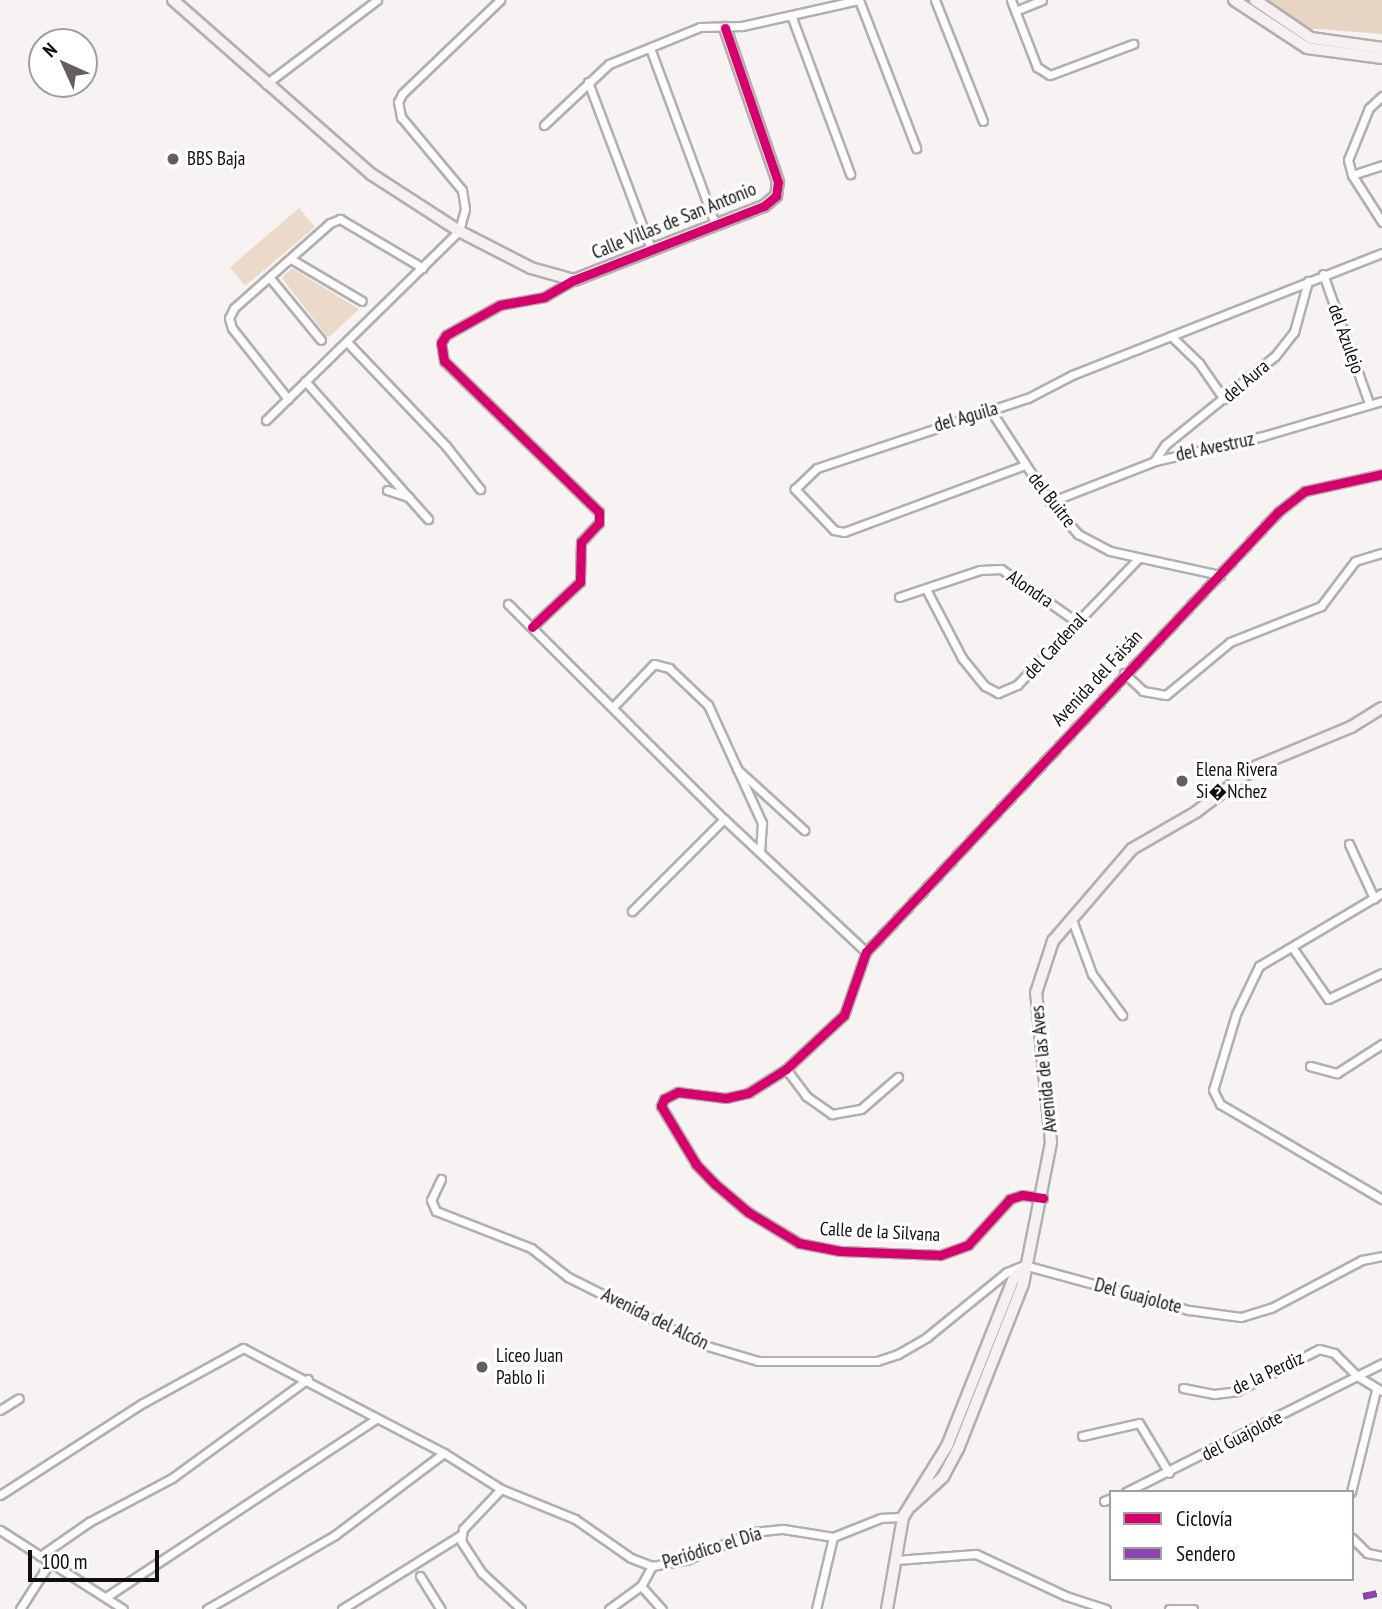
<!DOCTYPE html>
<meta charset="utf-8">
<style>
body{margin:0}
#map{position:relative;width:1382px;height:1609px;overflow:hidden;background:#f8f3f3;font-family:"PT Sans Narrow",sans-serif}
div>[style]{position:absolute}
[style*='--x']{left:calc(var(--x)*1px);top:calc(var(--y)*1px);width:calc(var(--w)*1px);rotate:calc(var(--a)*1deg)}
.green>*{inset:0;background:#ebd9c9}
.forest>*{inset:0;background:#e7d4c3}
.roads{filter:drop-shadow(2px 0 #b2afaf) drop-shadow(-2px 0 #b2afaf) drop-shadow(0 2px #b2afaf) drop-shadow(0 -2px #b2afaf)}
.street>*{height:7px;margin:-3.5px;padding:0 3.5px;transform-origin:3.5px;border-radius:3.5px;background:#fefdfd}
.secondary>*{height:10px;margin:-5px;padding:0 5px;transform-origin:5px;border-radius:5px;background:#f6f1f0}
.quiet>*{height:7px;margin-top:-3.5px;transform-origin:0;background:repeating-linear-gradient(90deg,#8e44ad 0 14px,transparent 0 21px)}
.cycleway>*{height:9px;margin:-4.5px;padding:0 4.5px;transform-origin:4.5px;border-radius:4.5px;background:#d6006c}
.dots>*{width:19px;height:19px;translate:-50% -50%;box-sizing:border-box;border:4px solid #fff;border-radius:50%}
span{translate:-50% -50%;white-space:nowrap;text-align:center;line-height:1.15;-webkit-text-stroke:6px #fff;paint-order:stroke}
.poi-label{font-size:19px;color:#110f0e}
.left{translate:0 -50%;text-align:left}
.street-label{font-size:19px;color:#110f0e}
.legend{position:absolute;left:1109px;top:1490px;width:245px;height:91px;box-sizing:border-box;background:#fff;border:2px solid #a09f9f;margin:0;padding:9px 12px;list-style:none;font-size:21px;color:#110f0e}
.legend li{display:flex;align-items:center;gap:14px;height:35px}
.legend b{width:35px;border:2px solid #a09f9f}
.north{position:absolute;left:28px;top:28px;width:70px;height:70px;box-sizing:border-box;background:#fff;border:2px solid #a09f9f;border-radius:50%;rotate:315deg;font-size:19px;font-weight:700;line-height:28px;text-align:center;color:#110f0e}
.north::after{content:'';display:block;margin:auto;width:24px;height:32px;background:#625f5e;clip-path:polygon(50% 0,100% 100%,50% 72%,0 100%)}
.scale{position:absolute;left:28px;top:1550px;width:131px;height:32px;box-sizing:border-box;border:4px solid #110f0e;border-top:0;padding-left:9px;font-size:21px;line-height:24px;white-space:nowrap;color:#110f0e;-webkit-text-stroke:5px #fff;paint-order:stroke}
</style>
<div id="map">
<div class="green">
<div style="clip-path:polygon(299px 208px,315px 227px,245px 286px,230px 267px)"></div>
<div style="clip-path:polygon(292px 268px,359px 309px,328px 338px,282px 278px)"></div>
</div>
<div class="forest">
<div style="clip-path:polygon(1269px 0,1382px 0,1382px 34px,1305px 28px)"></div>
</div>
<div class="roads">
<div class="street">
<div style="--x:859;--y:0;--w:159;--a:68.9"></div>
<div style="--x:935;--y:0;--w:130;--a:68.4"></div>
<div style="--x:1011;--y:0;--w:72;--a:68.8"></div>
<div style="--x:1037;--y:67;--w:15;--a:32"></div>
<div style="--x:1050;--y:75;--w:89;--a:-20.5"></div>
<div style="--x:1015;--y:11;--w:29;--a:-22"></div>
<div style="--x:791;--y:15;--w:170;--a:69.6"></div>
<div style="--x:650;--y:48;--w:188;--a:69.7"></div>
<div style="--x:588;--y:82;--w:178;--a:69.3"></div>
<div style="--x:266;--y:84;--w:139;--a:-37.1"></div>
<div style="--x:1382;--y:96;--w:18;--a:137"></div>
<div style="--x:1369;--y:108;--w:56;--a:112"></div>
<div style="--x:1348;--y:160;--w:16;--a:75"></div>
<div style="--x:1352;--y:175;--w:56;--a:57.4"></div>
<div style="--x:544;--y:125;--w:89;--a:-43.2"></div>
<div style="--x:609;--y:64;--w:98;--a:-22.1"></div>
<div style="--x:700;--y:27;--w:42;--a:-1.4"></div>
<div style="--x:742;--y:26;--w:119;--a:-12.6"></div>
<div style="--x:1352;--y:175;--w:32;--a:-18"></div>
<div style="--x:291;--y:259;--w:82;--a:30.6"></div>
<div style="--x:1323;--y:274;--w:137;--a:70.4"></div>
<div style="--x:270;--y:278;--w:80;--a:50.6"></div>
<div style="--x:1171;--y:336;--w:39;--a:44"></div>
<div style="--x:1199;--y:363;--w:44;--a:55.2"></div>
<div style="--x:347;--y:342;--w:144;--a:46.4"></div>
<div style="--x:446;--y:446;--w:55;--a:51.7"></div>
<div style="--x:305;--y:381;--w:185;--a:48.3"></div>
<div style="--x:288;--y:399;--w:90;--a:-128.3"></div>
<div style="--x:232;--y:328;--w:10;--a:-107"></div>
<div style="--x:229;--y:318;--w:11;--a:-63"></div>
<div style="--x:234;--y:308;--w:128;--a:-41.5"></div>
<div style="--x:330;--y:223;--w:11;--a:-22"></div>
<div style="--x:340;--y:219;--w:96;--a:30.6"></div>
<div style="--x:991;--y:411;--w:108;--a:57"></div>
<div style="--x:1050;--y:502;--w:43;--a:48.8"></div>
<div style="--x:1078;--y:534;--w:36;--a:28"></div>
<div style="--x:1110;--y:551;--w:113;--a:12.3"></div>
<div style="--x:266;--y:420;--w:270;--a:-44.4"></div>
<div style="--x:459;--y:231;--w:23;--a:-75"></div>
<div style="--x:465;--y:209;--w:19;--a:-99"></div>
<div style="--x:462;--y:190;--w:95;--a:-129.9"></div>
<div style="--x:401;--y:117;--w:15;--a:-101"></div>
<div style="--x:398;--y:102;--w:9;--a:-63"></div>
<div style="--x:402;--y:94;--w:136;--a:-43.8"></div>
<div style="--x:1155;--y:460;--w:18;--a:-56"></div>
<div style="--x:1165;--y:445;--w:141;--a:-39"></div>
<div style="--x:1275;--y:356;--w:31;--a:-52"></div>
<div style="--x:1294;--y:332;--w:53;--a:-74.6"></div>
<div style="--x:1025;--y:465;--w:193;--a:159.7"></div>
<div style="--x:844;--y:532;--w:10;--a:-169"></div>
<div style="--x:834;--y:530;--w:57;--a:-133.6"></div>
<div style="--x:795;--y:489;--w:30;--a:-44"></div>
<div style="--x:817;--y:468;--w:222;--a:-18.4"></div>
<div style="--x:1028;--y:398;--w:50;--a:-27.6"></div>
<div style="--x:1072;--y:375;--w:333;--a:-21.5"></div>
<div style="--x:387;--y:490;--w:23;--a:18"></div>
<div style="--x:1050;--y:502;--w:113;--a:-21.3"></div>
<div style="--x:1155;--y:461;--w:111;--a:-13"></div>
<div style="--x:1263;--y:436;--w:124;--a:-16.4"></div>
<div style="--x:926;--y:589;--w:78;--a:62.4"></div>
<div style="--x:962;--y:658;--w:36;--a:51"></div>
<div style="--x:985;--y:686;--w:15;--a:28"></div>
<div style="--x:998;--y:693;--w:21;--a:-23"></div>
<div style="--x:1017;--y:685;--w:175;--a:-46.2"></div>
<div style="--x:899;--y:597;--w:85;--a:-18.4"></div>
<div style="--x:980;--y:570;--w:21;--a:-3"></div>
<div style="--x:1001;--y:569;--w:93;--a:34.9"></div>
<div style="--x:508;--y:604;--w:305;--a:44.9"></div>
<div style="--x:724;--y:819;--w:195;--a:43.1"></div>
<div style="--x:532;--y:627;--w:66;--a:-43.2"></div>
<div style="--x:580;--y:582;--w:40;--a:-88.6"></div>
<div style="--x:581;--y:542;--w:26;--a:-47"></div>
<div style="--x:599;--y:523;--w:11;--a:-90"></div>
<div style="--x:599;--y:512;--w:216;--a:-135.7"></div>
<div style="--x:444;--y:361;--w:18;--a:-99"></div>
<div style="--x:441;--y:343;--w:9;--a:-58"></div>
<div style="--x:446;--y:335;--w:62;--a:-29.1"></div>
<div style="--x:500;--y:305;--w:45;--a:-10.3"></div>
<div style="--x:544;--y:297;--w:34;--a:-30"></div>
<div style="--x:1124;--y:673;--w:26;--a:43"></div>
<div style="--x:1143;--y:691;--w:23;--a:10"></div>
<div style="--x:1166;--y:695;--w:83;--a:-39.6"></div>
<div style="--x:1230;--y:642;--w:98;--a:-21.6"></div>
<div style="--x:1321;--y:606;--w:56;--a:-52.9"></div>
<div style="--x:1355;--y:561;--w:28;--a:-17"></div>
<div style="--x:613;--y:707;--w:59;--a:-46.4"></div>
<div style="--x:654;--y:664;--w:16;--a:15"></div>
<div style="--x:669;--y:668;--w:54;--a:43.5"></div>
<div style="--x:708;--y:705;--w:130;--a:65.4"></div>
<div style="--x:762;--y:823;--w:27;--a:94"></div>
<div style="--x:737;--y:769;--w:91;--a:42.3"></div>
<div style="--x:1349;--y:844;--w:60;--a:65.2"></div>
<div style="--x:1382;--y:893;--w:143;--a:149.3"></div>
<div style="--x:1259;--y:966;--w:53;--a:115.6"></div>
<div style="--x:1236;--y:1014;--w:79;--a:106.8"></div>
<div style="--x:1213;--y:1090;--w:16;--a:63"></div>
<div style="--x:1220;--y:1104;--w:188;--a:30.4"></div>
<div style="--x:632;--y:911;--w:130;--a:-45"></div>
<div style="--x:1071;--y:917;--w:61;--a:69.8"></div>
<div style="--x:1092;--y:974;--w:51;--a:53.8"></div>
<div style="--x:1292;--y:947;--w:63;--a:55.3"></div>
<div style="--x:1328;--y:999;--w:60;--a:-25.7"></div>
<div style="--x:1310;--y:1066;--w:28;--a:15"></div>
<div style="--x:1337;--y:1073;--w:54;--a:-32.8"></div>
<div style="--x:786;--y:1069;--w:34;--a:53"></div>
<div style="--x:806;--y:1096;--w:32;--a:35"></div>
<div style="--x:832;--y:1114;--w:29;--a:-10"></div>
<div style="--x:861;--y:1109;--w:49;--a:-40.9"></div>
<div style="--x:441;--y:1179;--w:23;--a:115"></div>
<div style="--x:431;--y:1200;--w:12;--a:66"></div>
<div style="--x:436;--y:1211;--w:102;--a:21.3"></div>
<div style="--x:531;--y:1248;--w:47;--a:38.1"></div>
<div style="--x:568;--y:1277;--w:152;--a:26.6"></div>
<div style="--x:704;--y:1345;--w:56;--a:16.5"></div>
<div style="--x:758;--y:1361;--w:119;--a:0"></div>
<div style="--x:877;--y:1361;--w:22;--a:-18"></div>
<div style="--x:898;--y:1354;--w:34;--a:-30"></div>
<div style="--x:927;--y:1337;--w:103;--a:-39.1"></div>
<div style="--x:1007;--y:1272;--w:18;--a:-22"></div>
<div style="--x:1024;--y:1265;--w:171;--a:15.3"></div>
<div style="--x:1189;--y:1310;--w:52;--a:7.7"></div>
<div style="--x:1241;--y:1317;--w:31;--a:-17"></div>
<div style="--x:1271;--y:1308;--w:103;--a:-27.8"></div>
<div style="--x:1362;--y:1260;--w:20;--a:-11"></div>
<div style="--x:1043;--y:1198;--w:21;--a:-172"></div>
<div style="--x:1022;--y:1195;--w:13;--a:162"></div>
<div style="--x:1010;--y:1199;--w:62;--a:132.4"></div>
<div style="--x:968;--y:1245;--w:30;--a:160"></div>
<div style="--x:940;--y:1255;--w:100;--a:-177.7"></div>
<div style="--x:840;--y:1251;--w:42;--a:-169"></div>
<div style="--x:799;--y:1243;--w:60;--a:-148.7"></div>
<div style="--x:748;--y:1212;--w:43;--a:-139.7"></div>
<div style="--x:715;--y:1184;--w:28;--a:-134"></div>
<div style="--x:696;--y:1164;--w:68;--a:-121.1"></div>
<div style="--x:661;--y:1106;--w:8;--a:-67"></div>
<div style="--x:664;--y:1099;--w:16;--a:-27"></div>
<div style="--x:678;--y:1092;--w:48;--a:7.1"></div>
<div style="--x:726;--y:1098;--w:23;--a:-13"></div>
<div style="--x:748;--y:1093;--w:45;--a:-32.3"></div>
<div style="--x:786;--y:1069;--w:79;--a:-43"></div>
<div style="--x:844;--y:1015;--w:67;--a:-70.8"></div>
<div style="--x:866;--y:952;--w:603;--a:-46.88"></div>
<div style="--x:1278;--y:512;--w:34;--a:-38"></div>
<div style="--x:1305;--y:491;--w:79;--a:-12.4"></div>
<div style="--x:1183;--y:1388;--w:32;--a:11"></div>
<div style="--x:1214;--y:1394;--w:23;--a:-7"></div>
<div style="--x:1237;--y:1391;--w:92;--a:-27.1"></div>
<div style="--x:1319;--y:1349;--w:16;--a:15"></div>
<div style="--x:1334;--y:1353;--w:33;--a:45"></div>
<div style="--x:1357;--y:1376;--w:29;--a:31"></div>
<div style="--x:0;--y:1410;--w:22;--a:-32"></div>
<div style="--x:1082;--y:1436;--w:58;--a:-12.8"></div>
<div style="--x:1139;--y:1423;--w:58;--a:59"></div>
<div style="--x:501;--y:1489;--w:55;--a:133.5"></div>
<div style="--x:463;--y:1529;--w:12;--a:99"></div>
<div style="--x:461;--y:1541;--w:38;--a:57"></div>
<div style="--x:482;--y:1573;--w:53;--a:42.7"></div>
<div style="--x:1126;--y:1492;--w:287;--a:-26.7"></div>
<div style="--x:1351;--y:1492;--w:105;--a:-76.2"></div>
<div style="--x:0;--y:1495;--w:170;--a:-32.8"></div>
<div style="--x:143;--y:1403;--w:114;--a:-28.8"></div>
<div style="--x:243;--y:1348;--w:227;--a:27.6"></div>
<div style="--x:444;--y:1453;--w:67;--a:32.3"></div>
<div style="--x:501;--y:1489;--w:80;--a:22.1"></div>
<div style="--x:575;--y:1519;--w:68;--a:34.9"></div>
<div style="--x:631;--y:1558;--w:22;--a:21"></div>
<div style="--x:1104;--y:1501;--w:8;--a:-23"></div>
<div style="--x:0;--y:1530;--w:146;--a:32.7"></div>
<div style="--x:1352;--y:1538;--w:21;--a:45"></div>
<div style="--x:1367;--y:1553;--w:15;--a:11"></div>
<div style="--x:40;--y:1556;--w:60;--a:-34.8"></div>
<div style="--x:89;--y:1522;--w:94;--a:-27.9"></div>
<div style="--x:172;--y:1478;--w:168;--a:-36.1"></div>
<div style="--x:896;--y:1560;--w:80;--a:-4.3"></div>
<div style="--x:976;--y:1554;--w:99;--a:25"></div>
<div style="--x:1066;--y:1596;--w:42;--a:18"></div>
<div style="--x:420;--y:1576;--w:39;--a:58"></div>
<div style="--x:641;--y:1586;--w:31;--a:48"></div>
<div style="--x:106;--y:1597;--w:323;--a:-33.4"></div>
<div style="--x:20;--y:1609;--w:56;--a:-57.4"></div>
<div style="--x:207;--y:1609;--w:148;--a:-30"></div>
<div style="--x:335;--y:1535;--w:136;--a:-37"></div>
<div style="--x:342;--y:1609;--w:140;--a:-31.9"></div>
<div style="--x:609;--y:1609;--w:39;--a:-36"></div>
<div style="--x:641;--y:1586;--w:23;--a:-61"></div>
<div style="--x:652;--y:1566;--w:35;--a:-10"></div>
<div style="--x:686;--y:1560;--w:73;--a:-22.7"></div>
<div style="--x:753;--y:1532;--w:30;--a:-6"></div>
<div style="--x:783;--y:1529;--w:51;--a:9.1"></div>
<div style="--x:816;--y:1609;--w:74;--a:-76.7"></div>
<div style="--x:833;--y:1537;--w:52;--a:-21.6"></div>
<div style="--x:881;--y:1518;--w:22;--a:-3"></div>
<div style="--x:1169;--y:1609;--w:24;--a:0"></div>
</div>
<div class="secondary">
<div style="--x:173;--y:0;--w:264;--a:41.3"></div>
<div style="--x:371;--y:174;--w:105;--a:32.9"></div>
<div style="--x:459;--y:231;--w:81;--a:27.2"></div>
<div style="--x:531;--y:268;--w:45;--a:15.6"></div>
<div style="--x:574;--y:280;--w:204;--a:-21.3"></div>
<div style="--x:764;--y:206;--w:16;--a:-40"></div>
<div style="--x:776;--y:196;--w:14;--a:-82"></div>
<div style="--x:778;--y:182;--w:163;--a:-109"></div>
<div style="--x:1234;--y:0;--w:87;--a:33.3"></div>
<div style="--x:1307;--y:48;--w:76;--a:7.6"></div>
<div style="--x:1255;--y:0;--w:68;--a:34.2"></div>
<div style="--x:1311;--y:38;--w:72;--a:8"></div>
<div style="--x:911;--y:1506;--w:43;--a:-42.2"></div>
<div style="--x:943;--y:1477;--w:32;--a:-62"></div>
<div style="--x:958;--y:1449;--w:177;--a:-68.5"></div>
<div style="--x:1023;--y:1284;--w:145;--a:-78.8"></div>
<div style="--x:1051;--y:1142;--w:150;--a:-95.7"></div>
<div style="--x:1036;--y:993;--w:55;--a:-71.9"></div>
<div style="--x:1053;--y:941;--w:121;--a:-49.3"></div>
<div style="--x:1132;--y:849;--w:74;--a:-30"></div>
<div style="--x:1196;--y:812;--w:76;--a:-37"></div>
<div style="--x:1257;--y:766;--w:102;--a:-22.5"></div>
<div style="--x:1351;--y:727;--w:36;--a:-32"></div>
<div style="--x:887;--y:1609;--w:93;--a:-80.1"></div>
<div style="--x:903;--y:1517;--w:84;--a:-58.2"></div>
<div style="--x:947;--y:1446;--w:179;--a:-68.3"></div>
<div style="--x:1013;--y:1280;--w:13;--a:-48"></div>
</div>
</div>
<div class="quiet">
<div style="--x:1363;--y:1596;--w:19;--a:-12"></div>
</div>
<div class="cycleway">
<div style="--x:532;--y:627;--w:66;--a:-43.2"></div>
<div style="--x:580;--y:582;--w:40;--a:-88.6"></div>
<div style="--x:581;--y:542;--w:26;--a:-47"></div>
<div style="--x:599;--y:523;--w:11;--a:-90"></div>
<div style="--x:599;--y:512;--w:216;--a:-135.7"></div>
<div style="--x:444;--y:361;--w:18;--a:-99"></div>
<div style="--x:441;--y:343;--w:9;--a:-58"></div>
<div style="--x:446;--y:335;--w:62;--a:-29.1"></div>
<div style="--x:500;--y:305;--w:45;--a:-10.3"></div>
<div style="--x:544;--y:297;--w:34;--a:-30"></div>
<div style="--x:574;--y:280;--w:204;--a:-21.3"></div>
<div style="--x:764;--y:206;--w:16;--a:-40"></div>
<div style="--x:776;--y:196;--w:14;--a:-82"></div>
<div style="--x:778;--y:182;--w:163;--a:-109"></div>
<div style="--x:1043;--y:1198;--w:21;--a:-172"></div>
<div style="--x:1022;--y:1195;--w:13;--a:162"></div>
<div style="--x:1010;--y:1199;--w:62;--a:132.4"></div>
<div style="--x:968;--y:1245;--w:30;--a:160"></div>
<div style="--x:940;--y:1255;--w:100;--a:-177.7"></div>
<div style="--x:840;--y:1251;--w:42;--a:-169"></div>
<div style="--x:799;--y:1243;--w:60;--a:-148.7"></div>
<div style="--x:748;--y:1212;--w:43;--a:-139.7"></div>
<div style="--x:715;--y:1184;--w:28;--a:-134"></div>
<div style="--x:696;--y:1164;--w:68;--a:-121.1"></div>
<div style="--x:661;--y:1106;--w:8;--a:-67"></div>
<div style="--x:664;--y:1099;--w:16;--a:-27"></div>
<div style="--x:678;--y:1092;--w:48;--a:7.1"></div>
<div style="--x:726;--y:1098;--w:23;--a:-13"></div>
<div style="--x:748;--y:1093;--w:45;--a:-32.3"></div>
<div style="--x:786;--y:1069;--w:79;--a:-43"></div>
<div style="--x:844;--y:1015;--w:67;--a:-70.8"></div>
<div style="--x:866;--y:952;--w:603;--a:-46.88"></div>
<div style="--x:1278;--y:512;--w:34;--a:-38"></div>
<div style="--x:1305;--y:491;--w:79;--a:-12.4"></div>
</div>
<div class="dots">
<div style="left:173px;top:159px;background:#625f5e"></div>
<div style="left:1182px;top:781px;background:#625f5e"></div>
<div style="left:482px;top:1367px;background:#625f5e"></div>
</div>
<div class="poi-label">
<span class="left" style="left:187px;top:159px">BBS Baja</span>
<span class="left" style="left:1196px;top:781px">Elena Rivera<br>Si�Nchez</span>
<span class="left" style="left:496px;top:1367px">Liceo Juan<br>Pablo Ii</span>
</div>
<div class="street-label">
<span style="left:674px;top:221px;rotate:-22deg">Calle Villas de San Antonio</span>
<span style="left:1346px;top:339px;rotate:70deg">del Azulejo</span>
<span style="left:1246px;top:381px;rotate:-40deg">del Aura</span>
<span style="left:966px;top:417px;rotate:-16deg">del Aguila</span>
<span style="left:1215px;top:447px;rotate:-12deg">del Avestruz</span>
<span style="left:1052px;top:500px;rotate:52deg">del Buitre</span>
<span style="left:1030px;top:589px;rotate:34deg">Alondra</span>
<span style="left:1055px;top:646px;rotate:-47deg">del Cardenal</span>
<span style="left:1097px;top:678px;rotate:-47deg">Avenida del Faisán</span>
<span style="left:1044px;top:1069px;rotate:-96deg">Avenida de las Aves</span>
<span style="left:880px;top:1232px;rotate:3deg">Calle de la Silvana</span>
<span style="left:1138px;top:1296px;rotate:15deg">Del Guajolote</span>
<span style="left:655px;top:1319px;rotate:26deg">Avenida del Alcón</span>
<span style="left:1268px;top:1373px;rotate:-25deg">de la Perdiz</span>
<span style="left:1242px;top:1436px;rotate:-27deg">del Guajolote</span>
<span style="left:712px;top:1548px;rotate:-17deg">Periódico el Día</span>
</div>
<ul class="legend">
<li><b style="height:9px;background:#d6006c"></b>Ciclovía</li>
<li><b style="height:9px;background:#8e44ad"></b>Sendero</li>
</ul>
<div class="north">N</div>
<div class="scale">100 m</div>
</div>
